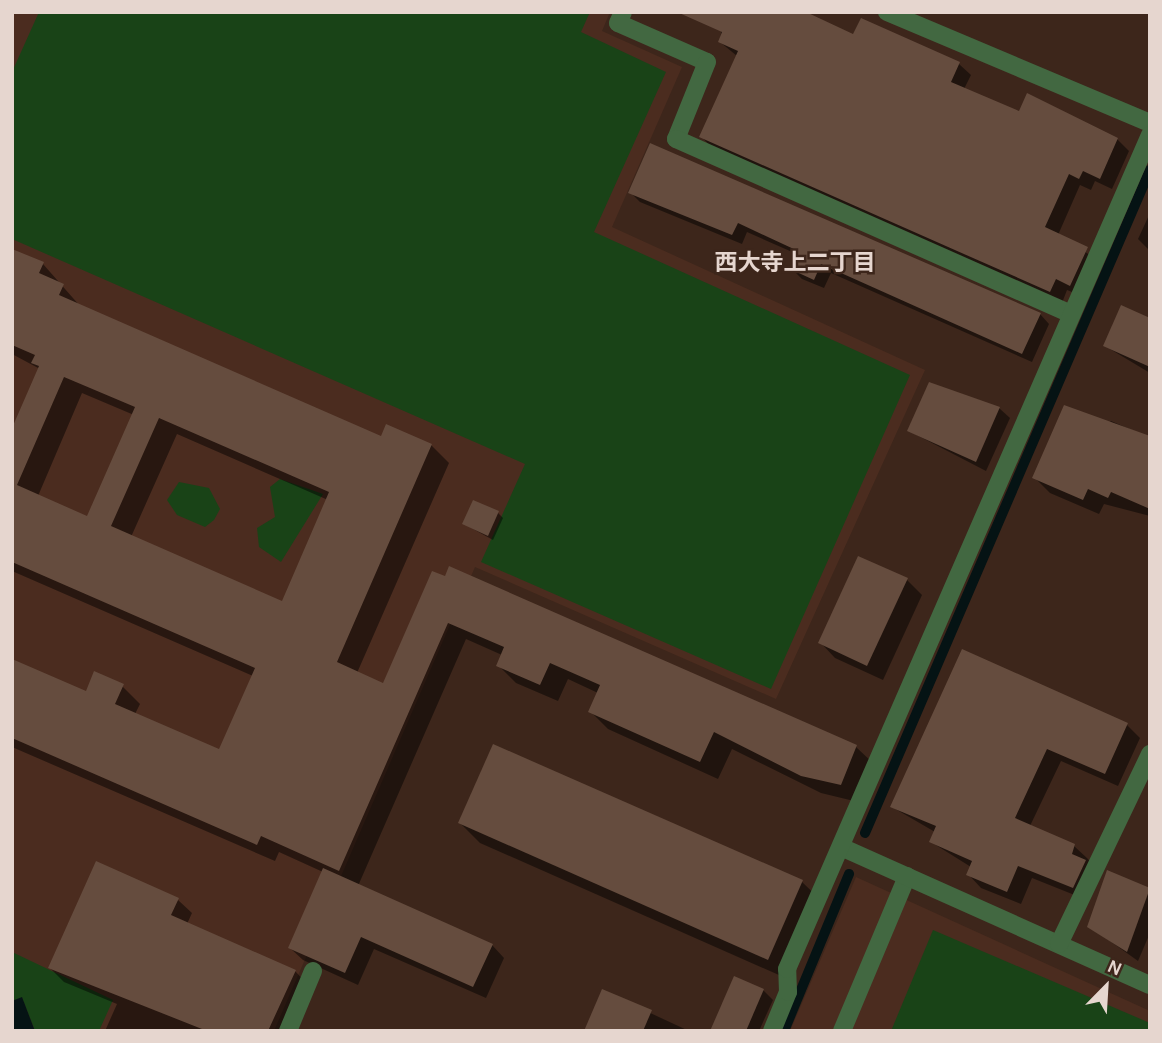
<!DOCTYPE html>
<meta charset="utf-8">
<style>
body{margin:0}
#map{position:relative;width:1162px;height:1043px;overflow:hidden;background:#3d261b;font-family:Karla,"Noto Sans JP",sans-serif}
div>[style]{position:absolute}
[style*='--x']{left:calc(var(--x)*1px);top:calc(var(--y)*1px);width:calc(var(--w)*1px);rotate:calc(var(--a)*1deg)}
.built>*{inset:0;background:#4b2c1f}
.green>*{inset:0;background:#194317}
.water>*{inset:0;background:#051314}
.shadow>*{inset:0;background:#0007}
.stream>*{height:10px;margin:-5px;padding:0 5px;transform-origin:5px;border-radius:5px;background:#051314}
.building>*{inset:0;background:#654c3e}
.lane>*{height:18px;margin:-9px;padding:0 9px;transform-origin:9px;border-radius:9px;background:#426841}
.street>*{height:18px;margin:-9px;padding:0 9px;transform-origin:9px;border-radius:9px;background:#426841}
span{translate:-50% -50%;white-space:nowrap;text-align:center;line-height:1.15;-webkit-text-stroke:5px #3d261b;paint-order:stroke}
.neighbourhood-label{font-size:23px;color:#e6d6cf;font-weight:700}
.frame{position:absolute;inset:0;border:14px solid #e6d6cf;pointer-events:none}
.north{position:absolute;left:1071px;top:952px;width:70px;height:70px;-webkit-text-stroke:5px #3d261b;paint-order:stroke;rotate:24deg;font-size:19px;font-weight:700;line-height:28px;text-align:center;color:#e6d6cf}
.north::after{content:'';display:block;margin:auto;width:24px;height:32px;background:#e6d6cf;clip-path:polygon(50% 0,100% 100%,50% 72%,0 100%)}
</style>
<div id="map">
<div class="built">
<div style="clip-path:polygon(12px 12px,610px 12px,602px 31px,682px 67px,612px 227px,925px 370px,776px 699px,475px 567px,274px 1031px,12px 1031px)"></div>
<div style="clip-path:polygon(856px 877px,1150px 1011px,1150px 1031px,790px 1031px)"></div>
</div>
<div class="green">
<div style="clip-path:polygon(39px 12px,590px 12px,581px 32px,666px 72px,594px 232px,910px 375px,771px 689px,481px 562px,525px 464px,12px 239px,12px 72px)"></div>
<div style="clip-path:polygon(280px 479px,323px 494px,281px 562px,259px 547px,257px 528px,275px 517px,270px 487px)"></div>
<div style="clip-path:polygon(179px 482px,209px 488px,220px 509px,214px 520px,205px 527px,177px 515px,167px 500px)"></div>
<div style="clip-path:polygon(933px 930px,1150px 1023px,1150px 1031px,891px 1031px)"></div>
<div style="clip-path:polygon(12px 952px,113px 1000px,99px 1031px,35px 1031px,22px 998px,12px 1001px)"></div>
</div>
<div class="water">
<div style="clip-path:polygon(22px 997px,35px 1031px,12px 1031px,12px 1001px)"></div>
</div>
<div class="shadow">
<div style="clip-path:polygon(722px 25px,854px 36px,959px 64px,971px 75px,964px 89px,1020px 113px,1117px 139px,1129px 151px,1112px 189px,1095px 181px,1091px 190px,1080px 185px,1058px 235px,1098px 260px,1082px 296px,1067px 290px,1062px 303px,712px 148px,701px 136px,737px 56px,720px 42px)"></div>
<div style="clip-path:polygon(651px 145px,1040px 314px,1049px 324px,1032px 362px,831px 273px,824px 288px,802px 279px,792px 269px,799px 255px,747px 232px,742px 244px,640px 202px,630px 192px)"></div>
<div style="clip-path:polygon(1150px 213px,1150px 251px,1138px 239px)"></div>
<div style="clip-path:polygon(evenodd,12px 253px,43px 264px,80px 306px,382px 438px,431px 445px,449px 463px,357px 673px,384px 685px,450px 568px,856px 747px,874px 764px,858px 802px,821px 793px,732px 749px,718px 779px,608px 729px,590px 711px,598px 693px,568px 679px,558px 701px,516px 683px,498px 665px,502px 655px,466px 639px,358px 886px,492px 945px,504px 958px,486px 998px,374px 949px,358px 985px,303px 960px,290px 948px,323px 872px,279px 852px,275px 861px,12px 747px,12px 661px,87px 694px,122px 686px,140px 704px,135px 714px,220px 751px,253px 676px,12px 571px,12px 433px,40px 369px,12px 354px,12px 253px,82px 393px,134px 415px,88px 518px,38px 496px,82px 393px,12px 253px,177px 434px,328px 500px,283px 603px,131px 537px,177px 434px)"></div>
<div style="clip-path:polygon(1150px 322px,1150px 373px,1105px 346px)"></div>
<div style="clip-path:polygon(930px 384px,999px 408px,1010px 418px,986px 471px,909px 431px)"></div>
<div style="clip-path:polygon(1111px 421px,1150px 438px,1150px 516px,1104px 504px,1099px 514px,1050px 493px,1034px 477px)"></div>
<div style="clip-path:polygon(498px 513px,503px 518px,493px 540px,464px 524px)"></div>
<div style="clip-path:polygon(907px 580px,922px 595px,883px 680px,835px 658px,820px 642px)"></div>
<div style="clip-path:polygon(963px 652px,1127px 725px,1140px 738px,1118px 786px,1061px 761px,1030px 826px,1074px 846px,1088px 859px,1099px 875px,1087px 900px,1032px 878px,1021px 904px,981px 888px,968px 874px,971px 867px,931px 842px,935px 832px,892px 807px)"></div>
<div style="clip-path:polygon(494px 746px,802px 882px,823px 902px,788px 979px,480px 843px,460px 823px)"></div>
<div style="clip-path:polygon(1108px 872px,1150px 890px,1150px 933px,1138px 961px,1089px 926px)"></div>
<div style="clip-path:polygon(178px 900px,192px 913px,187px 924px,295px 971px,308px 985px,288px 1031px,105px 1031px,117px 1004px,64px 982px,50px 968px)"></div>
<div style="clip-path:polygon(763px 990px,773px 1000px,759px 1031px,712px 1031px)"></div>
<div style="clip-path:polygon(603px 991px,689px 1031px,586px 1031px)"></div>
</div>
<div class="stream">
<div style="--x:865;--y:833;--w:722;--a:-66.74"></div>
<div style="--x:784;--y:1031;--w:170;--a:-67.5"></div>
</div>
<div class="building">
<div style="clip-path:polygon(677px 12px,806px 12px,853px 34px,861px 18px,960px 62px,951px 82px,1019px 111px,1027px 93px,1118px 138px,1100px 179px,1083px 171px,1079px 179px,1069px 174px,1045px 227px,1088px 247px,1070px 286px,1056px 279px,1050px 292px,699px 137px,738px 51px,718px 42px,722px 32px)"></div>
<div style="clip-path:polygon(650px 143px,1041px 313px,1022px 354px,821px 264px,814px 280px,790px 269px,798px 251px,738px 223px,732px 235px,628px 193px)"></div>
<div style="clip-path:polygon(evenodd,12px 249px,44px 262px,39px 273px,64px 284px,59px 295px,381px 436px,386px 424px,432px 444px,337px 662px,383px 683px,432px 571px,445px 576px,449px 566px,857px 745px,841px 785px,801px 776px,714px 732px,700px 762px,588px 712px,600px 685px,550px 663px,540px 685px,496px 666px,504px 647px,448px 623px,339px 871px,261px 836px,257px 845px,12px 738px,12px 659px,86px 691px,94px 671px,124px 684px,115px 704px,219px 749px,255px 668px,12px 562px,12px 428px,39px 366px,31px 363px,35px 355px,12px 345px,12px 249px,64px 377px,135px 407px,87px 516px,17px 485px,64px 377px,12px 249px,159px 418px,329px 492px,282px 601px,111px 526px,159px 418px)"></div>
<div style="clip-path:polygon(1121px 305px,1150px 318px,1150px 367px,1103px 346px)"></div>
<div style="clip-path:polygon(929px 382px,1000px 407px,976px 462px,907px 431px)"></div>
<div style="clip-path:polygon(1064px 405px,1150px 436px,1150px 509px,1111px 492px,1108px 498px,1088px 489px,1083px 500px,1032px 478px)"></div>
<div style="clip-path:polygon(473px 500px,499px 511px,488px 536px,462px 524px)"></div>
<div style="clip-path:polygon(858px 556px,908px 578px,867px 666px,818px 643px)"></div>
<div style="clip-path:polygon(962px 649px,1128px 723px,1105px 774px,1047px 749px,1015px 818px,1075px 844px,1072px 854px,1086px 860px,1073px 888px,1018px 866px,1007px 892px,966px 875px,972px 861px,929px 842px,936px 826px,890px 807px)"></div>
<div style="clip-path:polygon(493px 744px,803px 880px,768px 960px,458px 823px)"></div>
<div style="clip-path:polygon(96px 861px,179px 898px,171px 915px,296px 970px,268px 1031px,207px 1031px,48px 968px)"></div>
<div style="clip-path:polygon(323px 868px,493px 944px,473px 987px,361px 937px,345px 973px,288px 948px)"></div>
<div style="clip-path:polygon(1107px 870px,1150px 888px,1127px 952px,1087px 927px)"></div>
<div style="clip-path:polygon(734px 976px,764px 989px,746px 1031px,710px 1031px)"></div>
<div style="clip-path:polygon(602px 989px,652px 1010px,643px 1031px,584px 1031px)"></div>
</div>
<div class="lane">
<div style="--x:842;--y:1031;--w:168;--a:-67.2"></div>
</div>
<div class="street">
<div style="--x:623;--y:12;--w:12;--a:114"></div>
<div style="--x:618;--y:23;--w:97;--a:23.7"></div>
<div style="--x:707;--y:62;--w:83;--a:111.9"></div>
<div style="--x:676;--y:139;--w:432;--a:23.9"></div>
<div style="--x:887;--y:12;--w:285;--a:22.9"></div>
<div style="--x:841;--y:847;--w:338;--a:24.1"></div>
<div style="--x:1059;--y:944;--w:211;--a:-64.4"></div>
<div style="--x:288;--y:1031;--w:65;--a:-67.4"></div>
<div style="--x:772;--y:1031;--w:42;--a:-67.7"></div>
<div style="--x:788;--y:992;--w:23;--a:-92"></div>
<div style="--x:787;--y:969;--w:910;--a:-66.48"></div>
</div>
<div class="neighbourhood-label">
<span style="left:795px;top:263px">西大寺上二丁目</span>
</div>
<div class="frame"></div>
<div class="north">N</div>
</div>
